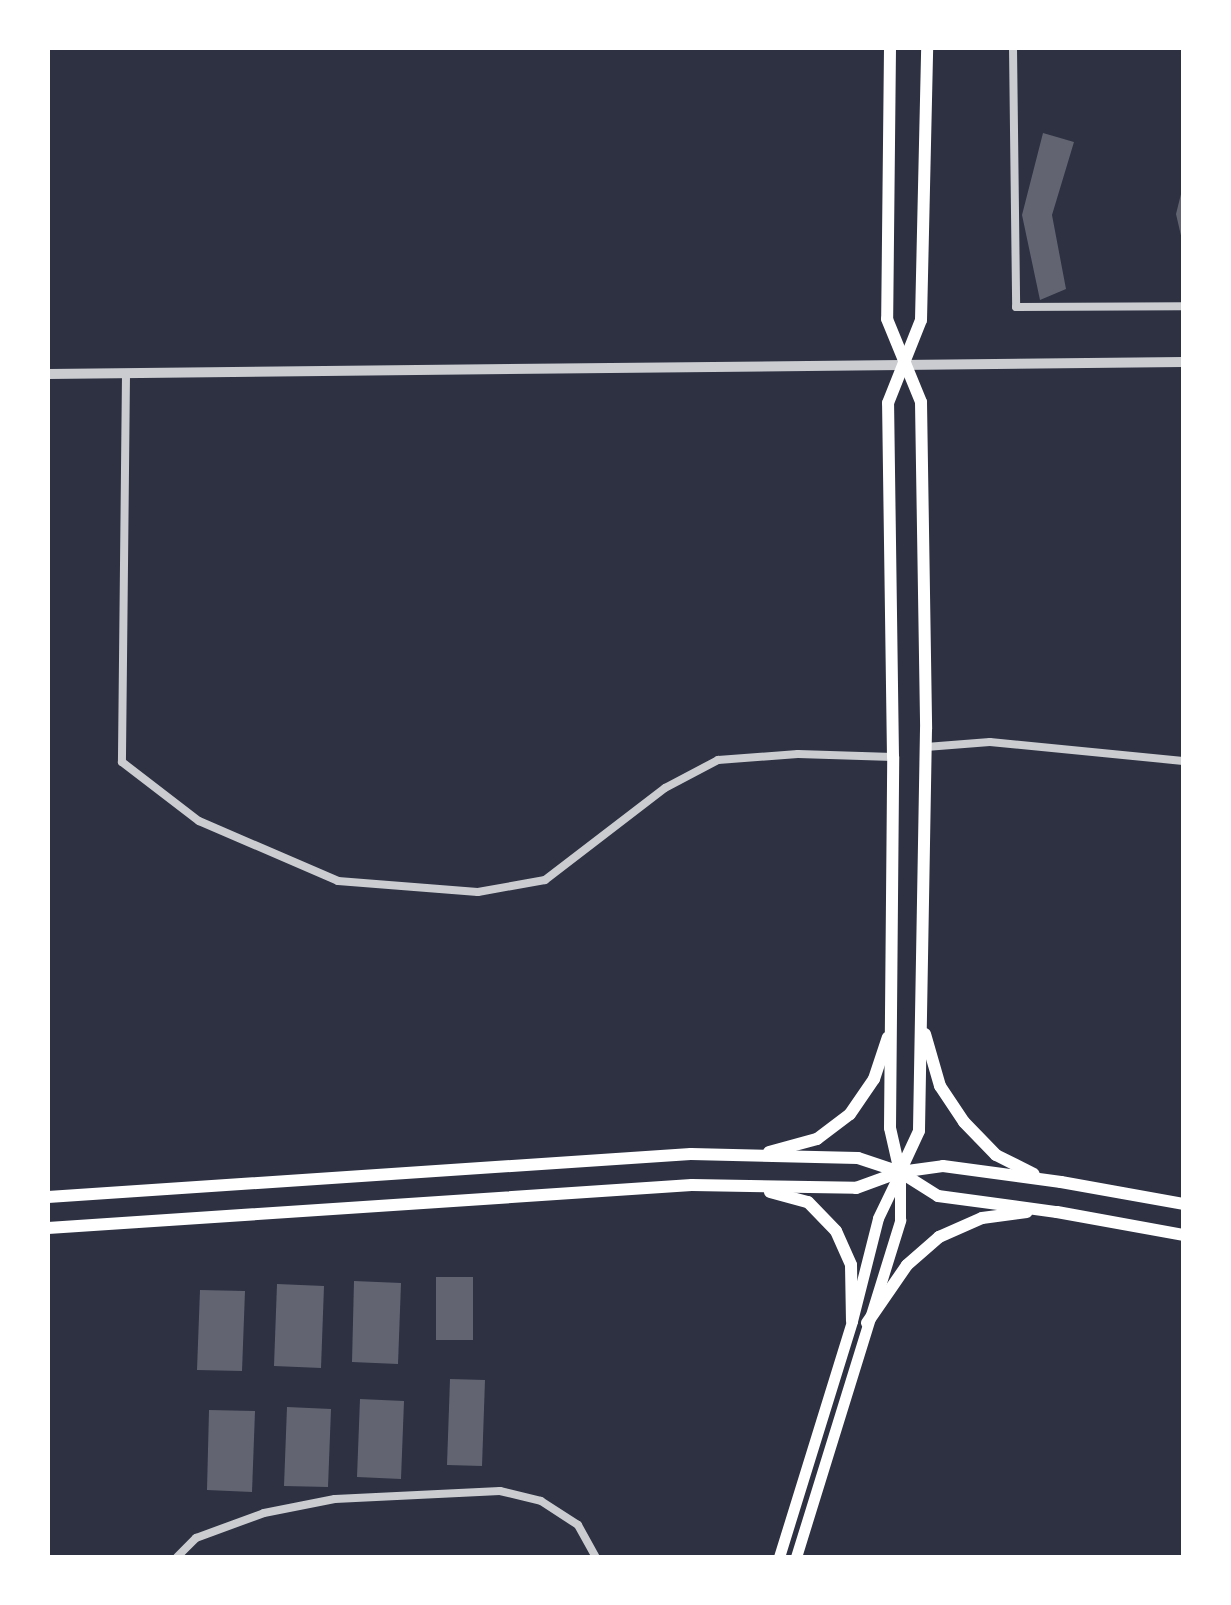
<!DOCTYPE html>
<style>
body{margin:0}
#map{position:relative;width:1231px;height:1605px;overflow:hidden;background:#2d3142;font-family:Quicksand,sans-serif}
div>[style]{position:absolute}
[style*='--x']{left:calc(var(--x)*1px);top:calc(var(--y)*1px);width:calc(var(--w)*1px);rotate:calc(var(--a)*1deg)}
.building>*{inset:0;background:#626471}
.minor>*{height:8px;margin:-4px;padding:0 4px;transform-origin:4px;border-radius:4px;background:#caccd0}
.tertiary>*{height:10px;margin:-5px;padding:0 5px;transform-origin:5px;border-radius:5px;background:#caccd0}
.secondary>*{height:11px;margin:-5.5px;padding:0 5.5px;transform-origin:5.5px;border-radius:5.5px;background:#fff}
.primary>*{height:12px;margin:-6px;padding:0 6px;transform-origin:6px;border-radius:6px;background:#fff}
span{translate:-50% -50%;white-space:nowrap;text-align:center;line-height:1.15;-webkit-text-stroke:8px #fff;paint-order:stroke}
.frame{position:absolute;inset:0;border:50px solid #fff;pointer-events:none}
</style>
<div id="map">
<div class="building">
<div style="clip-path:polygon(1043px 133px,1074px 142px,1052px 215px,1066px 289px,1040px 300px,1022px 215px)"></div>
<div style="clip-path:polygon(1182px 190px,1183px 240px,1182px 240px,1176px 214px)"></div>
<div style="clip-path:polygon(436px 1277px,473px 1277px,473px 1340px,436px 1340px)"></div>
<div style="clip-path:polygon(354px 1281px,401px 1283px,398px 1364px,352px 1362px)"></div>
<div style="clip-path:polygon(277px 1284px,324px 1286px,321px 1368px,274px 1366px)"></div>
<div style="clip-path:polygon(200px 1290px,245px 1291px,242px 1371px,197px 1370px)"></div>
<div style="clip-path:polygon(450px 1379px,485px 1380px,482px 1466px,447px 1465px)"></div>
<div style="clip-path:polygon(360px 1399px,404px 1401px,401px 1479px,357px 1477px)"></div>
<div style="clip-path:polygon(287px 1407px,331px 1409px,328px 1487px,284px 1486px)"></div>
<div style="clip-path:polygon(209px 1410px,255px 1411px,252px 1492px,207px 1490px)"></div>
</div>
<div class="minor">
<div style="--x:1013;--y:48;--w:259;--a:89.3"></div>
<div style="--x:1016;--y:307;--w:167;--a:-0.3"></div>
<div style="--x:126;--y:374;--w:388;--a:90.6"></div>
<div style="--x:122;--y:762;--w:97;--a:37.5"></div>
<div style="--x:199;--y:821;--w:151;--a:23.3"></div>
<div style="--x:338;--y:881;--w:140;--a:4.5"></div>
<div style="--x:478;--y:892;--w:68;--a:-10.2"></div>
<div style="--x:545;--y:880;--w:151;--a:-37.5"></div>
<div style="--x:665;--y:788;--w:60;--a:-27.8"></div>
<div style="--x:718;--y:760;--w:80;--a:-4.3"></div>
<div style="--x:798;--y:754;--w:95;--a:1.8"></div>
<div style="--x:926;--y:747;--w:64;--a:-4.5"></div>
<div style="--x:990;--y:742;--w:194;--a:5.6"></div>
<div style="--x:177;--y:1557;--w:27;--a:-45"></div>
<div style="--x:196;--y:1538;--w:72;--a:-20.2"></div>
<div style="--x:264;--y:1513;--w:72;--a:-11.2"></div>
<div style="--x:335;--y:1499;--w:165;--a:-2.8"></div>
<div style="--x:500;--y:1491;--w:42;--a:13.7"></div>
<div style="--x:541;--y:1501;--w:44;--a:33"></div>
<div style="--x:578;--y:1525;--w:37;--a:61"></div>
</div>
<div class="tertiary">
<div style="--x:48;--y:374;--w:1135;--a:-0.61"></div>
</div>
<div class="secondary">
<div style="--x:779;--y:1557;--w:247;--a:-72.8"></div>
<div style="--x:852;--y:1321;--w:106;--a:-75.8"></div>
<div style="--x:878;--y:1218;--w:51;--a:-64.4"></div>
<div style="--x:796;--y:1557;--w:353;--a:-72.8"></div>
<div style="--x:900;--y:1220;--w:43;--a:-90"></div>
</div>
<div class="primary">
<div style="--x:890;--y:48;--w:271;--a:90.6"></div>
<div style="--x:887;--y:319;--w:90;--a:67.7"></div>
<div style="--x:921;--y:402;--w:327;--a:89.1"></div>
<div style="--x:926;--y:729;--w:402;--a:91"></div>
<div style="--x:919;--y:1131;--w:45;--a:114.9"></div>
<div style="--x:925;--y:1034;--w:54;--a:73.9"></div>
<div style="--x:940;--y:1086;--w:43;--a:56.3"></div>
<div style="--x:964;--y:1122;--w:46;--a:45.9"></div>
<div style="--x:996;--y:1155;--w:42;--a:26.6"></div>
<div style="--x:769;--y:1152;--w:50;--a:-15.2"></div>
<div style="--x:817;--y:1139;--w:41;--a:-37.1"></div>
<div style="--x:850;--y:1114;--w:42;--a:-55.6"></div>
<div style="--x:874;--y:1079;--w:44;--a:-71.6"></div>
<div style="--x:900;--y:1172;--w:45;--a:-102.8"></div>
<div style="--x:890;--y:1128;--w:371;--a:-89.5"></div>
<div style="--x:893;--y:757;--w:354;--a:-90.8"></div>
<div style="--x:888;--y:403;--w:89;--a:-68.3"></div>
<div style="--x:921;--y:320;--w:272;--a:-88.7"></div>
<div style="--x:770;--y:1192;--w:39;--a:15"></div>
<div style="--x:808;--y:1202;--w:40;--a:46"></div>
<div style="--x:836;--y:1231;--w:37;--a:66"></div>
<div style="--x:851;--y:1265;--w:56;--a:89"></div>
<div style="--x:48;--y:1197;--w:644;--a:-3.83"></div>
<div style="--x:691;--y:1154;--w:167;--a:1.4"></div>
<div style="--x:858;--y:1158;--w:44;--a:18.4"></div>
<div style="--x:900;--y:1172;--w:45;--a:32.3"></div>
<div style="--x:938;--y:1196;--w:120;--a:7.7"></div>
<div style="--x:1057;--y:1212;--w:128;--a:10.3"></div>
<div style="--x:48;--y:1228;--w:645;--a:-3.82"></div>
<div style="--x:692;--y:1185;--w:164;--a:1"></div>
<div style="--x:856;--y:1188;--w:47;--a:-20"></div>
<div style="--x:900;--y:1172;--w:43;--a:-7.9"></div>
<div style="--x:943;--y:1166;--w:119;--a:7.7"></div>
<div style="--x:1061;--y:1182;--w:124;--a:10.2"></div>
<div style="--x:867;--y:1323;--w:70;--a:-55.4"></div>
<div style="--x:907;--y:1265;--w:43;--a:-41.2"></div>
<div style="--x:939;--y:1237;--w:47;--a:-23.8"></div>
<div style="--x:982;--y:1218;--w:45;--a:-7.6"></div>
</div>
<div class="frame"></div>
</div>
